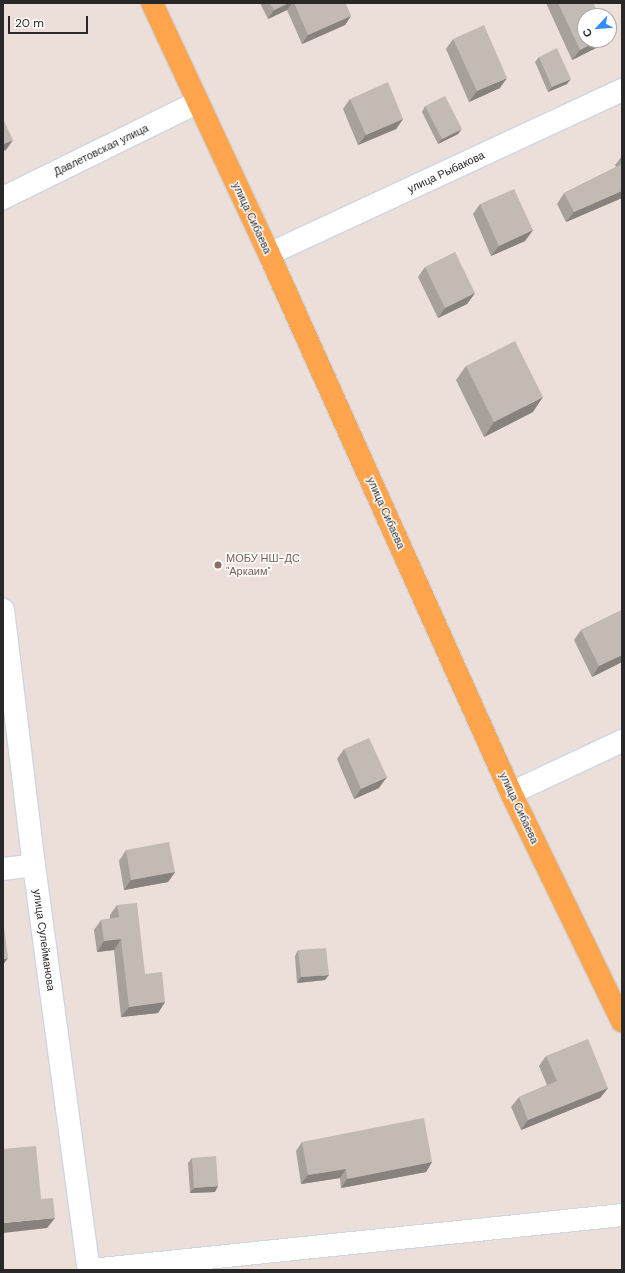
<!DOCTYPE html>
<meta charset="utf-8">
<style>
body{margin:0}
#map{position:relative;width:625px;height:1273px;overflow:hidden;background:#ecded8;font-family:"DM Sans",sans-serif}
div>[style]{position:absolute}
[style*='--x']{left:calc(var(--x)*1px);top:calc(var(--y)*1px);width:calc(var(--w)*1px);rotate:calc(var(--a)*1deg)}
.roads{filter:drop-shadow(1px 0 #cdd7e3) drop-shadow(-1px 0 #cdd7e3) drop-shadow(0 1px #cdd7e3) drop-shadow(0 -1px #cdd7e3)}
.minor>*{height:22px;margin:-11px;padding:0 11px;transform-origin:11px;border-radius:11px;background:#fff}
.major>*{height:22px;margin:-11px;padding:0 11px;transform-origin:11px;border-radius:11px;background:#fda44c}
.wall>*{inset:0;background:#a8a09b}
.shaded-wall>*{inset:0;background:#88827e}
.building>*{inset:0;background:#c3bab4}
.dots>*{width:11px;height:11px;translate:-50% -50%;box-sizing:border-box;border:2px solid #fff;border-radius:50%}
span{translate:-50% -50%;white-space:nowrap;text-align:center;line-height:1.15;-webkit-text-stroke:3px #fff;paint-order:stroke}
.street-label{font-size:11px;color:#282828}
.education-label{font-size:11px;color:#785e54}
.left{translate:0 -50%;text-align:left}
.frame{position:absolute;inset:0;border:4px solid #282828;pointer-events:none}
.north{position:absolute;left:577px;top:8px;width:40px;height:40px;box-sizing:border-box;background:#fff;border:1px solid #a9a9a9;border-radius:50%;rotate:244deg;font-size:11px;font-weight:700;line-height:16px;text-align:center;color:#282828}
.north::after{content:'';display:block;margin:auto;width:14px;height:18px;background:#328fff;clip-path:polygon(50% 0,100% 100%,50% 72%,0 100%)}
.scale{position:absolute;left:8px;top:16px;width:80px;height:18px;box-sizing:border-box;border:2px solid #282828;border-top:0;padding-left:5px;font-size:12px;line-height:14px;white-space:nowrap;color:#282828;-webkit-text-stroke:3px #fff;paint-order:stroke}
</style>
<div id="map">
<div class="roads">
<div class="minor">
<div style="--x:3;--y:198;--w:217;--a:-26.2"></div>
<div style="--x:269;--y:254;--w:389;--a:-24.9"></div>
<div style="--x:3;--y:610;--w:257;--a:83.1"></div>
<div style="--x:34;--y:865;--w:409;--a:82.3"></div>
<div style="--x:511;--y:793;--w:123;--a:-25.1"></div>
<div style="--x:3;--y:869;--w:31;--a:-7"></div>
<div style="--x:91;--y:1270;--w:534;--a:-5.91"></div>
</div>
<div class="major">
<div style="--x:152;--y:3;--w:277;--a:65"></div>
<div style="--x:269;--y:254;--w:591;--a:65.82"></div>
<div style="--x:511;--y:793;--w:254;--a:64.1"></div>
</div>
</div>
<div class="wall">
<div style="clip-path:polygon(260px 3px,345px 3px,351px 16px,345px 25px,302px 44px,287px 10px,268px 19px)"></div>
<div style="clip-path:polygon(546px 3px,593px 3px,585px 40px,606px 40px,602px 45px,572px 60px)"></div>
<div style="clip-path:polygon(453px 39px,500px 88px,469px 102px,446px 49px)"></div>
<div style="clip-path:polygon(539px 57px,567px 84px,548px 92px,535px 62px)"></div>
<div style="clip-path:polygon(350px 99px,403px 119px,396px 129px,358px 145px,343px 109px)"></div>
<div style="clip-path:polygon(425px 106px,458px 134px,438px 144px,422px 112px)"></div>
<div style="clip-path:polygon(622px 156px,622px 198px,566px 222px,557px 204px,564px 193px,616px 167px,615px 165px)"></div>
<div style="clip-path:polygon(480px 204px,533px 230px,525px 241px,491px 256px,473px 214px)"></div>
<div style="clip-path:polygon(425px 267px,475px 293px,467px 304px,438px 318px,418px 277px)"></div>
<div style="clip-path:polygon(466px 366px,533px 412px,484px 437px,456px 380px)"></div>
<div style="clip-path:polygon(622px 610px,622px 662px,592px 677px,574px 640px,581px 630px)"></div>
<div style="clip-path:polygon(344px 749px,379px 788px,354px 799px,337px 759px)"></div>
<div style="clip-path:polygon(126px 850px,175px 872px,168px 882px,124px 890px,119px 861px)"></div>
<div style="clip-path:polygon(117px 905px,145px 974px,165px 1002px,158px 1013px,121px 1017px,114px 950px,97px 952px,94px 930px,101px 920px,110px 919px,110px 915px)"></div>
<div style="clip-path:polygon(298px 950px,325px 980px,297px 983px,295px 956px)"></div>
<div style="clip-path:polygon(546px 1056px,608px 1088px,600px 1098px,521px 1130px,511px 1107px,519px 1097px,547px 1085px,539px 1066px)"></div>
<div style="clip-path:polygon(302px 1142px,432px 1162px,426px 1172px,341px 1188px,340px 1178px,301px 1184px,296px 1151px)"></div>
<div style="clip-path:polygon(192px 1158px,215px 1192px,190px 1193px,188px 1163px)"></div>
</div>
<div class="shaded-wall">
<div style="clip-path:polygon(289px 3px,292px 3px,287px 10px,268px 19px,274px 10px)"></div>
<div style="clip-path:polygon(351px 16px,345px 25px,302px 44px,308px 35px)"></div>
<div style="clip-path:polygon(599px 40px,606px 40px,602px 45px,572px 60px,580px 50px)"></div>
<div style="clip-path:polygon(507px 78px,500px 88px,469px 102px,477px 91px)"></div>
<div style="clip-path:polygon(571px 79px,567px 84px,548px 92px,552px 87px)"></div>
<div style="clip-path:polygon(403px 119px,396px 129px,358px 145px,366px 135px)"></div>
<div style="clip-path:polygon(462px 129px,458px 134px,438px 144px,442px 139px)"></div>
<div style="clip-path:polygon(13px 140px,6px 150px,3px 151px,3px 144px)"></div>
<div style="clip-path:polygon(622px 191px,622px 198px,566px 222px,574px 212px)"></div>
<div style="clip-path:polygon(533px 230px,525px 241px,491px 256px,499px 246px)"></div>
<div style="clip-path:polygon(475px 293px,467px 304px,438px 318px,445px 308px)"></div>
<div style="clip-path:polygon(543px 397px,533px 412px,484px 437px,494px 422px)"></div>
<div style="clip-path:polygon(622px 655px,622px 662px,592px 677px,599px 666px)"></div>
<div style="clip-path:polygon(387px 777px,379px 788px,354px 799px,361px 789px)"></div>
<div style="clip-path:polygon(175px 872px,168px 882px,124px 890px,131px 880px)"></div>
<div style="clip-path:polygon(121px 939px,114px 950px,97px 952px,104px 941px)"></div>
<div style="clip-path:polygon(8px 958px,3px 965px,3px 959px)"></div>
<div style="clip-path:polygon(329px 975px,325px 980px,297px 983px,301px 977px)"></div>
<div style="clip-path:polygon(165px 1002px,158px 1013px,121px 1017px,129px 1007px)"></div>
<div style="clip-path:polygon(608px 1088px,600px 1098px,521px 1130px,528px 1120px)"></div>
<div style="clip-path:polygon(432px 1162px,426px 1172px,341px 1188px,347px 1179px)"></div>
<div style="clip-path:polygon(346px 1169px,340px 1178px,301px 1184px,308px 1175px)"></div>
<div style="clip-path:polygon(218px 1186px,215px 1192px,190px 1193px,194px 1188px)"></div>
<div style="clip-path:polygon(55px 1218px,47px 1228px,3px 1233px,3px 1223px)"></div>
</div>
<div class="building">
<div style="clip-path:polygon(270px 3px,289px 3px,274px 10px)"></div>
<div style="clip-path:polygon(294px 3px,345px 3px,351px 16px,308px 35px)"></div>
<div style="clip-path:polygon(558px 3px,593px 3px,600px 16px,585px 16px,585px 40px,599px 40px,580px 50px)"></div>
<div style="clip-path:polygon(484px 25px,507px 78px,477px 91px,453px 39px)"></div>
<div style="clip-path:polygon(557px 48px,571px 79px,552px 87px,539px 57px)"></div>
<div style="clip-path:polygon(388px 82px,403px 119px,366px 135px,350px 99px)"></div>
<div style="clip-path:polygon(445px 96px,462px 129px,442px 139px,425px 106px)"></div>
<div style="clip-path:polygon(3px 119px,13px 140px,3px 144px)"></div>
<div style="clip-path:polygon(622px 164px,622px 191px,574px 212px,564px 193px)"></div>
<div style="clip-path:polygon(514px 189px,533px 230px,499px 246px,480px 204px)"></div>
<div style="clip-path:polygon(455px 252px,475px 293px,445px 308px,425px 267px)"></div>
<div style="clip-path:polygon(515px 341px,543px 397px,494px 422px,466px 366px)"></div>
<div style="clip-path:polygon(622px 610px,622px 655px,599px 666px,581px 630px)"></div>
<div style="clip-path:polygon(369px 738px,387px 777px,361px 789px,344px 749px)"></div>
<div style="clip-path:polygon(169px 842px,175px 872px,131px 880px,126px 850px)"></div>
<div style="clip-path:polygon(137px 903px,145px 974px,162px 972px,165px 1002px,129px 1007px,121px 939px,104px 941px,101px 920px,119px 917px,117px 905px)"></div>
<div style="clip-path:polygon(3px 919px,8px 958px,3px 959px)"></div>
<div style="clip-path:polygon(326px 948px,329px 975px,301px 977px,298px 950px)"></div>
<div style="clip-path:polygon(588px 1039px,608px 1088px,528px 1120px,519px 1097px,557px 1081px,546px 1056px)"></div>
<div style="clip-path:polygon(424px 1118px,432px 1162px,347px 1179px,346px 1169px,308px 1175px,302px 1142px)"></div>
<div style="clip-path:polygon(36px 1146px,41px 1199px,53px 1198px,55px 1218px,3px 1223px,3px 1149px)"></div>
<div style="clip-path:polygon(216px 1156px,218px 1186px,194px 1188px,192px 1158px)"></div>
</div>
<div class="dots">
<div style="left:218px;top:565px;background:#8d6e63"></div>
</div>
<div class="street-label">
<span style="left:101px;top:150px;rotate:-26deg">Давлетовская улица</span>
<span style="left:446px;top:172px;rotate:-25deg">улица Рыбакова</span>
<span style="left:252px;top:218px;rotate:65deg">улица Сибаева</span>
<span style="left:386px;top:513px;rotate:66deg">улица Сибаева</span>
<span style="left:519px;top:808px;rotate:65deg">улица Сибаева</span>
<span style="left:44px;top:940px;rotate:82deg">улица Сулейманова</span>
</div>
<div class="education-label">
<span class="left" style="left:226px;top:565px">МОБУ НШ-ДС<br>"Аркаим"</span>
</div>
<div class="frame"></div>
<div class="north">С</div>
<div class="scale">20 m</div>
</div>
